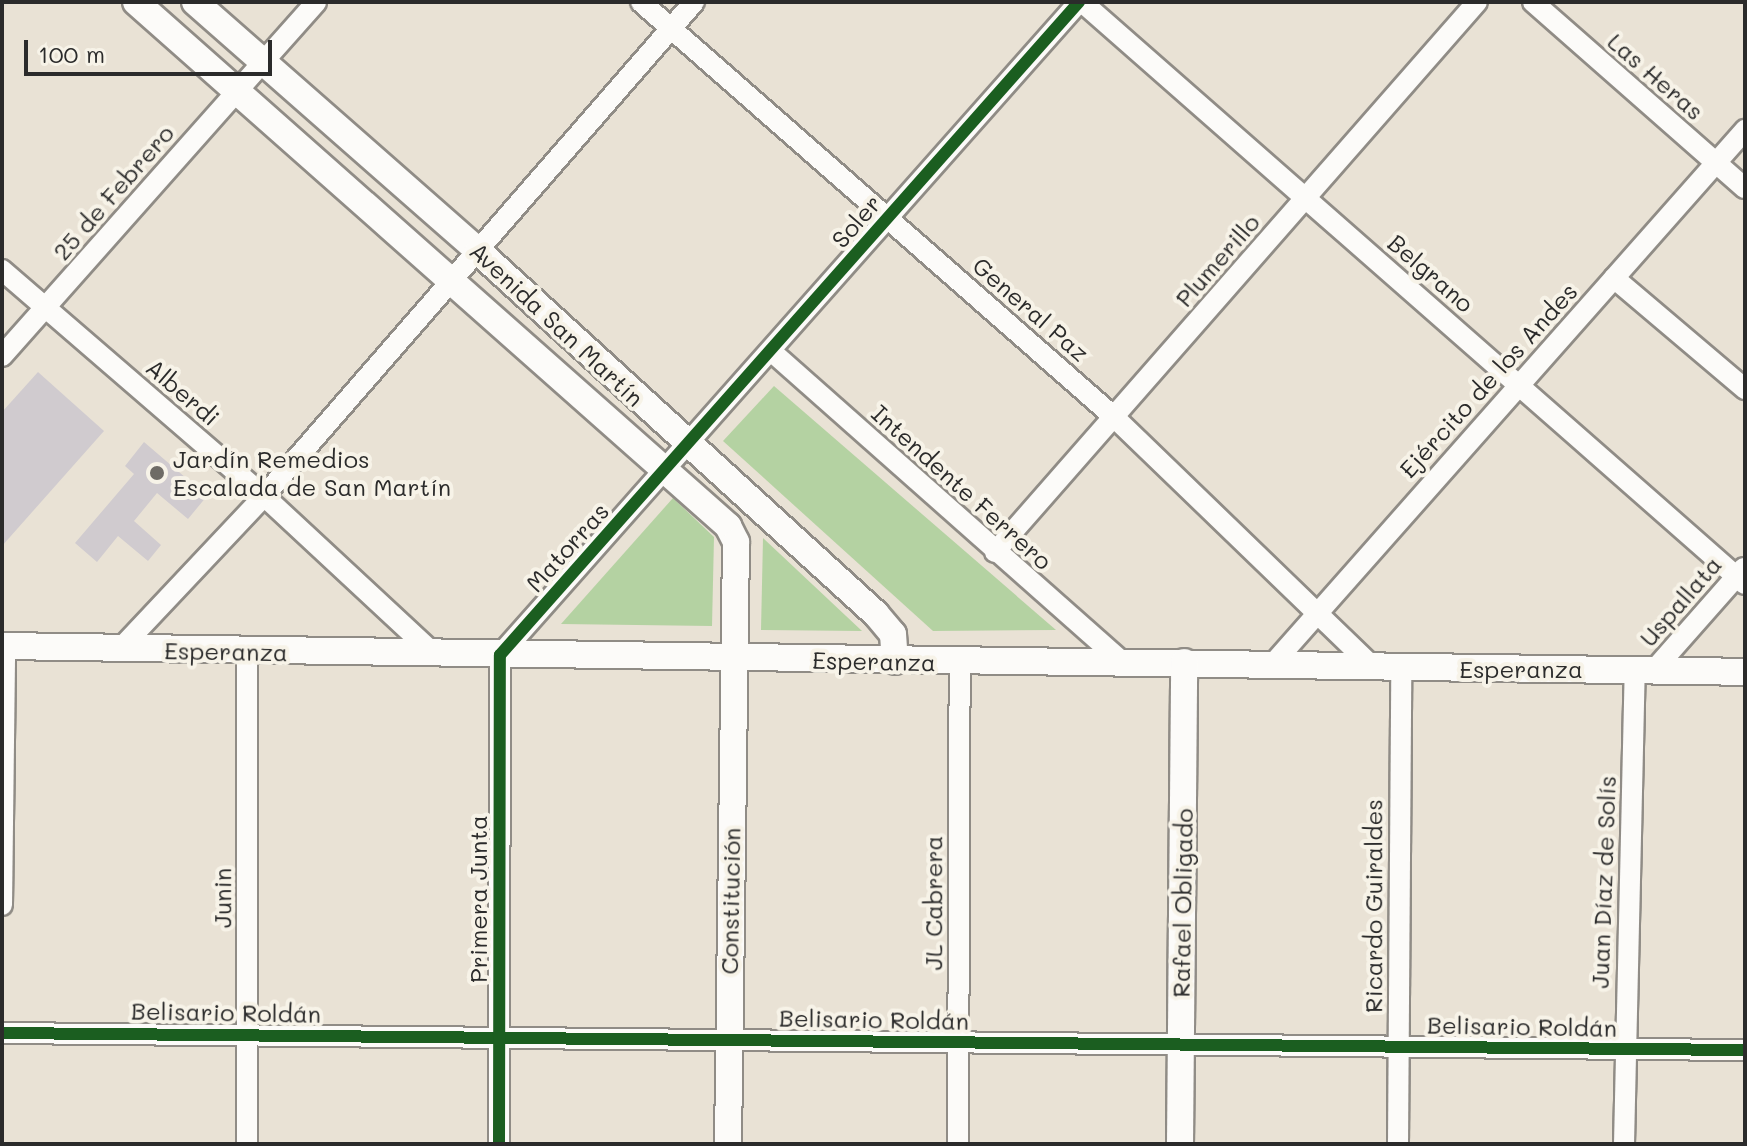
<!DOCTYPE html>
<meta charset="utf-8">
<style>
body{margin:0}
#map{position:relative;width:1747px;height:1146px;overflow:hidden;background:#e9e2d5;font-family:Mali,sans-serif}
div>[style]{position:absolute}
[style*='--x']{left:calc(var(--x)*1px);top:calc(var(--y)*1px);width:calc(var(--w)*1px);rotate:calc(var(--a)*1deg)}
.green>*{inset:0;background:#b4d2a2}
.building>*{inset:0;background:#d0cbcf}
.roads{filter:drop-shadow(2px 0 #908c86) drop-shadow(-2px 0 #908c86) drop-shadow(0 2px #908c86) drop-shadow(0 -2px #908c86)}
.minor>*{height:20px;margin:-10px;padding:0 10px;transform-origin:10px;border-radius:10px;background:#fcfbf9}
.major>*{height:26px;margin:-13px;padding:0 13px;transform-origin:13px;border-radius:13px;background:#fcfbf9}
.cycleway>*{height:12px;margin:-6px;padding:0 6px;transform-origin:6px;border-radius:6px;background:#1b5e20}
.dots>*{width:22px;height:22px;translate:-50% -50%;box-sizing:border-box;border:4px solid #f7f3e8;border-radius:50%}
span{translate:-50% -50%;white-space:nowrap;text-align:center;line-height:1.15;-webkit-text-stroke:8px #f7f3e8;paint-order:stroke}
.street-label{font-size:24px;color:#2b2b2b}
.poi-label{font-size:24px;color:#2b2b2b}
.left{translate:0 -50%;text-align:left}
.frame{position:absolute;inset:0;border:4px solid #2b2b2b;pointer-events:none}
.scale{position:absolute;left:24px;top:40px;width:248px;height:36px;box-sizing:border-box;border:4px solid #2b2b2b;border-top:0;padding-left:10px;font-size:24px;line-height:28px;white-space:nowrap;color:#2b2b2b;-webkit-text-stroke:6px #f7f3e8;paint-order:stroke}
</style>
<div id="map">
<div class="green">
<div style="clip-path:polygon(774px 386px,1056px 630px,933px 631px,723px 441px)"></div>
<div style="clip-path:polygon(673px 498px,714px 537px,712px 626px,561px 624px)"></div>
<div style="clip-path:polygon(763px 538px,862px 631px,761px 630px)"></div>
</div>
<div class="building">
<div style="clip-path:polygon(38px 372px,104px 431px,2px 546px,2px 412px)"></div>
<div style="clip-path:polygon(144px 442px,207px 496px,188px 519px,157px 493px,134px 521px,161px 545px,148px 561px,118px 536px,97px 562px,75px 543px,134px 474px,125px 466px)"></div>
</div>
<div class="roads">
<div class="minor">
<div style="--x:641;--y:2;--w:629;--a:41.26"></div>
<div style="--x:1114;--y:417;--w:361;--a:44"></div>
<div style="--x:1082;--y:2;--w:882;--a:41.28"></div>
<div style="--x:1533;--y:2;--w:282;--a:41.3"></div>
<div style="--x:2;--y:270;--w:346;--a:40.8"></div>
<div style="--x:264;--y:496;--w:232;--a:42.9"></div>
<div style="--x:1614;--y:278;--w:172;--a:40.3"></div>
<div style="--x:771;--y:351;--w:466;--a:41.5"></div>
<div style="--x:2;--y:356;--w:473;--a:-48.4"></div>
<div style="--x:995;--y:552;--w:731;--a:-48.77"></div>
<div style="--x:120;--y:649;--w:210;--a:-46.7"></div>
<div style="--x:264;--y:496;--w:655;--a:-48.96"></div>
<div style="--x:1271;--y:666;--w:716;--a:-48.51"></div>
<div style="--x:1654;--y:670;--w:136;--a:-48.6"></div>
<div style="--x:2;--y:905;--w:259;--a:-89.3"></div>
<div style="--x:2;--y:1033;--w:1743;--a:0.56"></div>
<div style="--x:247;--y:1144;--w:493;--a:-90"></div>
<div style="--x:499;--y:1144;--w:489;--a:-89.9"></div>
<div style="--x:500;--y:655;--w:873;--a:-48.44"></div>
<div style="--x:958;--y:1144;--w:482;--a:-89.8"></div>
<div style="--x:1398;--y:1144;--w:475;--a:-89.6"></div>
<div style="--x:1624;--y:1144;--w:474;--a:-88.7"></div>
</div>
<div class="major">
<div style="--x:136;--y:2;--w:791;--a:41.51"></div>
<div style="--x:728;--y:526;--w:18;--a:63"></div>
<div style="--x:736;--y:542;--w:602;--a:90.76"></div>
<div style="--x:195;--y:2;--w:377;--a:41.3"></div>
<div style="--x:478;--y:251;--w:539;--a:42.37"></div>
<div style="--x:876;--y:614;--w:26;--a:50"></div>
<div style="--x:893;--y:634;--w:27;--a:86"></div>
<div style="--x:2;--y:646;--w:1743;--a:0.85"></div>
<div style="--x:1180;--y:1144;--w:482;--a:-89.5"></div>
</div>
</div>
<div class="cycleway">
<div style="--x:2;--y:1033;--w:1743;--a:0.56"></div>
<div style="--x:499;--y:1144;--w:489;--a:-89.9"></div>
<div style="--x:500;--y:655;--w:873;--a:-48.44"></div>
</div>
<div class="dots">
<div style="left:157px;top:473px;background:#6e6b66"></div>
</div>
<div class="street-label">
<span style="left:1656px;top:76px;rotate:41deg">Las Heras</span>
<span style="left:113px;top:192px;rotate:-49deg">25 de Febrero</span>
<span style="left:856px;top:221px;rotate:-49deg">Soler</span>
<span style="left:1217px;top:260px;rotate:-49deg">Plumerillo</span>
<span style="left:1431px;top:273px;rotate:41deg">Belgrano</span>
<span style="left:1031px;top:309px;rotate:41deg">General Paz</span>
<span style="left:557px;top:324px;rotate:43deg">Avenida San Martín</span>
<span style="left:1488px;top:380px;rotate:-48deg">Ejército de los Andes</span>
<span style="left:183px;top:392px;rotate:41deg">Alberdi</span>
<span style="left:962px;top:487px;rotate:42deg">Intendente Ferrero</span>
<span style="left:567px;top:547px;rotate:-48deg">Matorras</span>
<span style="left:1680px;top:601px;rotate:-49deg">Uspallata</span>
<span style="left:226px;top:651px;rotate:1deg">Esperanza</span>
<span style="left:874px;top:661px;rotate:1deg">Esperanza</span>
<span style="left:1521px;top:669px">Esperanza</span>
<span style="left:1603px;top:882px;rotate:-88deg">Juan Díaz de Solís</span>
<span style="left:222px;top:898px;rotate:-90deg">Junin</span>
<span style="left:478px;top:899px;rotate:-90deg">Primera Junta</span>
<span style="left:730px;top:901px;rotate:-89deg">Constitución</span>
<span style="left:933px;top:903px;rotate:-90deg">JL Cabrera</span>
<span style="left:1182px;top:903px;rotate:-89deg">Rafael Obligado</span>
<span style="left:1373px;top:906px;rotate:-90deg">Ricardo Guiraldes</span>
<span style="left:226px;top:1012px;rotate:1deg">Belisario Roldán</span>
<span style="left:874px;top:1019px;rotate:1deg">Belisario Roldán</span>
<span style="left:1522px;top:1026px;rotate:1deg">Belisario Roldán</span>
</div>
<div class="poi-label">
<span class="left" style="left:173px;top:473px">Jardín Remedios<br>Escalada de San Martín</span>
</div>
<div class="frame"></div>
<div class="scale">100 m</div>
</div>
